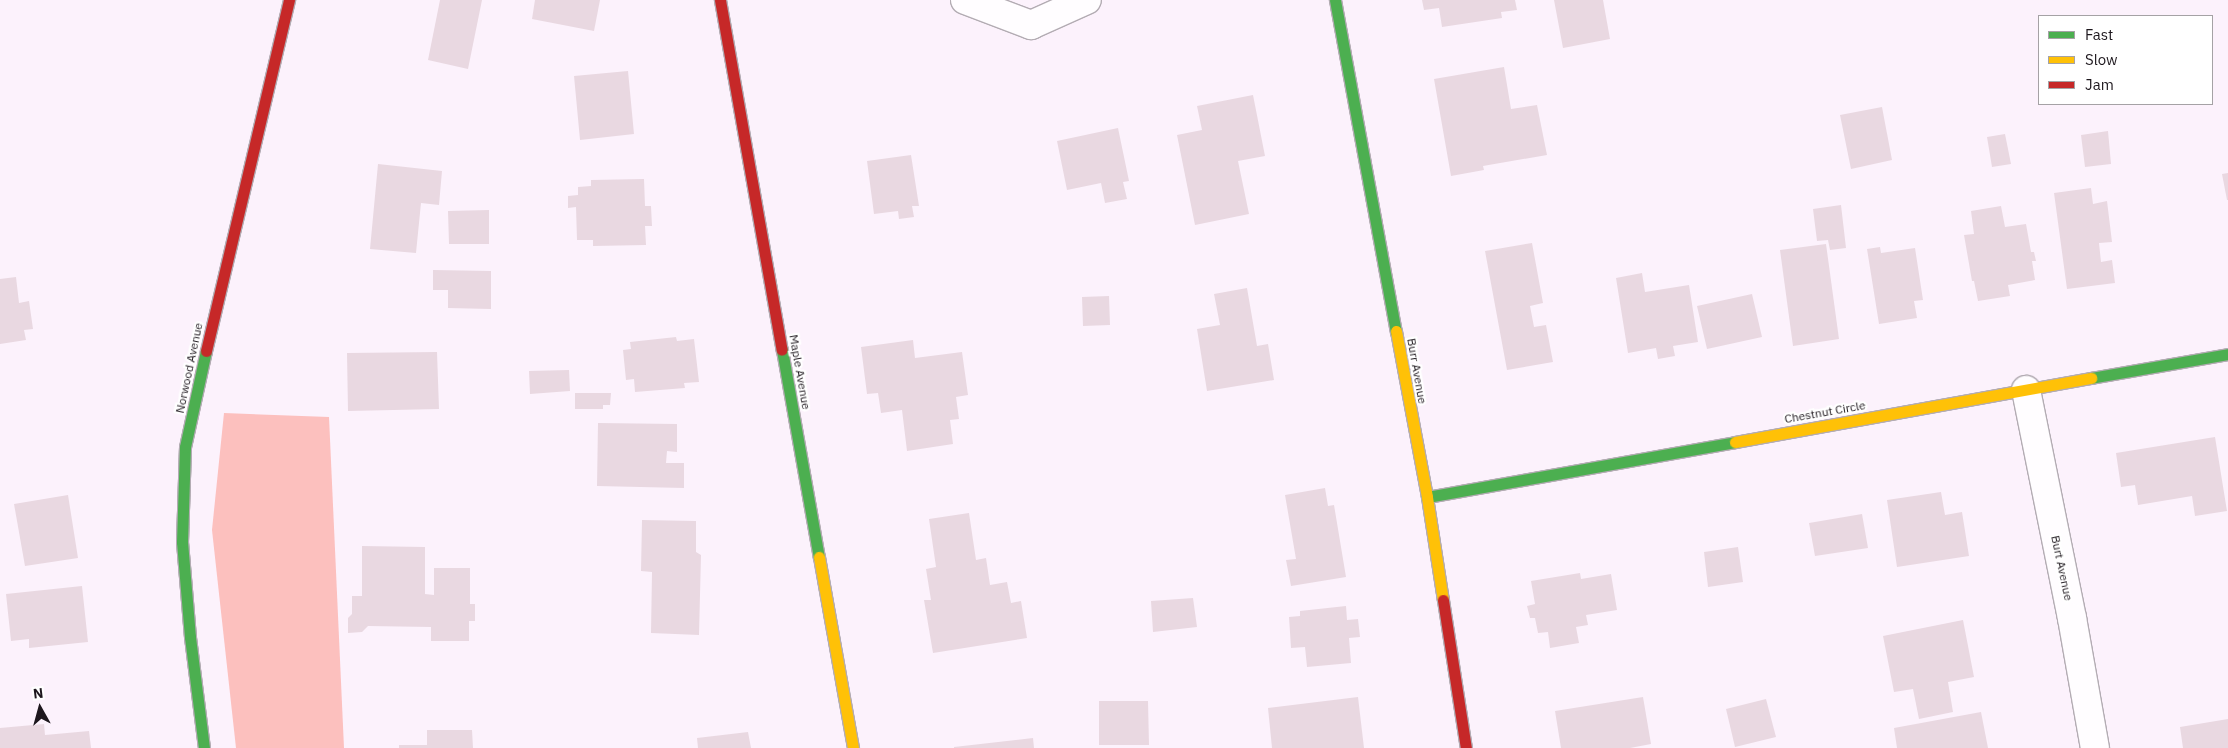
<!DOCTYPE html>
<style>
body{margin:0}
#map{position:relative;width:2228px;height:748px;overflow:hidden;background:#fcf2fc;font-family:"IBM Plex Sans",sans-serif}
div>[style]{position:absolute}
[style*='--x']{left:calc(var(--x)*1px);top:calc(var(--y)*1px);width:calc(var(--w)*1px);rotate:calc(var(--a)*1deg)}
.forest>*{inset:0;background:#fcc0be}
.building>*{inset:0;background:#e9d8e1}
.roads{filter:drop-shadow(1px 0 #b3acb3) drop-shadow(-1px 0 #b3acb3) drop-shadow(0 1px #b3acb3) drop-shadow(0 -1px #b3acb3)}
.street>*{height:28px;margin:-14px;padding:0 14px;transform-origin:14px;border-radius:14px;background:#fffdff}
.fast>*{height:11px;margin:-5.5px;padding:0 5.5px;transform-origin:5.5px;border-radius:5.5px;background:#4caf50}
.slow>*{height:11px;margin:-5.5px;padding:0 5.5px;transform-origin:5.5px;border-radius:5.5px;background:#ffc107}
.jam>*{height:11px;margin:-5.5px;padding:0 5.5px;transform-origin:5.5px;border-radius:5.5px;background:#c62828}
span{translate:-50% -50%;white-space:nowrap;text-align:center;line-height:1.15;-webkit-text-stroke:4.5px #fff;paint-order:stroke}
.street-label{font-size:12px;color:#1d171d}
.legend{position:absolute;left:2038px;top:15px;width:175px;height:90px;box-sizing:border-box;background:#fff;border:1px solid #a5a2a5;margin:0;padding:6px 9px;list-style:none;font-size:15px;color:#1d171d}
.legend li{display:flex;align-items:center;gap:10px;height:25px}
.legend b{width:25px;border:1px solid #a5a2a5}
.north{position:absolute;left:15px;top:683px;width:50px;height:50px;-webkit-text-stroke:4px #fff;paint-order:stroke;rotate:353deg;font-size:14px;font-weight:700;line-height:20px;text-align:center;color:#1d171d}
.north::after{content:'';display:block;margin:auto;width:18px;height:22px;background:#1d171d;clip-path:polygon(50% 0,100% 100%,50% 72%,0 100%)}
</style>
<div id="map">
<div class="forest">
<div style="clip-path:polygon(224px 413px,329px 417px,344px 748px,236px 748px,212px 530px)"></div>
</div>
<div class="building">
<div style="clip-path:polygon(440px 0,482px 0,468px 69px,428px 60px)"></div>
<div style="clip-path:polygon(535px 0,600px 0,594px 31px,532px 19px)"></div>
<div style="clip-path:polygon(1422px 0,1515px 0,1517px 10px,1501px 12px,1502px 18px,1442px 27px,1439px 8px,1424px 10px)"></div>
<div style="clip-path:polygon(1554px 0,1603px 0,1610px 39px,1563px 48px)"></div>
<div style="clip-path:polygon(1504px 67px,1511px 109px,1537px 105px,1547px 155px,1483px 166px,1484px 170px,1451px 176px,1434px 79px)"></div>
<div style="clip-path:polygon(628px 71px,634px 134px,580px 140px,574px 76px)"></div>
<div style="clip-path:polygon(1253px 95px,1265px 156px,1238px 161px,1249px 214px,1195px 225px,1177px 135px,1202px 130px,1197px 106px)"></div>
<div style="clip-path:polygon(1882px 107px,1892px 160px,1851px 169px,1840px 115px)"></div>
<div style="clip-path:polygon(1118px 128px,1129px 181px,1123px 182px,1127px 199px,1105px 203px,1101px 183px,1067px 190px,1057px 141px)"></div>
<div style="clip-path:polygon(2108px 131px,2111px 164px,2085px 167px,2081px 135px)"></div>
<div style="clip-path:polygon(2005px 134px,2011px 164px,1992px 167px,1987px 137px)"></div>
<div style="clip-path:polygon(911px 155px,919px 206px,912px 206px,914px 217px,899px 219px,898px 211px,874px 214px,867px 161px)"></div>
<div style="clip-path:polygon(378px 164px,442px 171px,439px 205px,421px 203px,416px 253px,370px 249px)"></div>
<div style="clip-path:polygon(2228px 173px,2228px 200px,2227px 200px,2222px 174px)"></div>
<div style="clip-path:polygon(644px 179px,645px 206px,651px 206px,652px 226px,645px 226px,646px 245px,593px 246px,593px 240px,577px 240px,576px 207px,568px 208px,568px 196px,578px 195px,578px 187px,591px 186px,591px 180px)"></div>
<div style="clip-path:polygon(2091px 188px,2093px 204px,2107px 201px,2112px 242px,2099px 243px,2101px 262px,2112px 260px,2115px 283px,2067px 289px,2054px 193px)"></div>
<div style="clip-path:polygon(1841px 205px,1846px 248px,1830px 250px,1828px 240px,1817px 241px,1813px 209px)"></div>
<div style="clip-path:polygon(2001px 206px,2005px 227px,2026px 224px,2031px 252px,2034px 252px,2036px 261px,2032px 261px,2035px 280px,2008px 285px,2010px 296px,1978px 301px,1974px 281px,1972px 281px,1964px 235px,1974px 234px,1971px 211px)"></div>
<div style="clip-path:polygon(489px 210px,489px 244px,449px 244px,448px 211px)"></div>
<div style="clip-path:polygon(1532px 243px,1543px 303px,1530px 306px,1534px 327px,1546px 325px,1553px 362px,1507px 370px,1485px 251px)"></div>
<div style="clip-path:polygon(1826px 244px,1839px 339px,1793px 346px,1780px 250px)"></div>
<div style="clip-path:polygon(1880px 247px,1881px 253px,1915px 248px,1923px 300px,1914px 301px,1917px 318px,1879px 324px,1867px 249px)"></div>
<div style="clip-path:polygon(433px 270px,491px 271px,491px 309px,448px 308px,448px 290px,433px 290px)"></div>
<div style="clip-path:polygon(1642px 273px,1645px 292px,1689px 285px,1698px 342px,1673px 346px,1675px 356px,1658px 359px,1656px 348px,1628px 353px,1616px 278px)"></div>
<div style="clip-path:polygon(16px 277px,19px 303px,29px 301px,33px 329px,24px 330px,26px 340px,0 344px,0 279px)"></div>
<div style="clip-path:polygon(1247px 288px,1257px 346px,1268px 344px,1274px 380px,1207px 391px,1197px 329px,1220px 325px,1214px 294px)"></div>
<div style="clip-path:polygon(1752px 294px,1762px 337px,1707px 349px,1697px 306px)"></div>
<div style="clip-path:polygon(1109px 296px,1110px 325px,1083px 326px,1082px 297px)"></div>
<div style="clip-path:polygon(676px 337px,677px 341px,694px 339px,699px 382px,684px 383px,685px 388px,635px 392px,634px 379px,626px 380px,623px 350px,631px 349px,630px 342px)"></div>
<div style="clip-path:polygon(913px 340px,915px 358px,962px 352px,968px 395px,956px 397px,959px 419px,950px 420px,953px 444px,907px 451px,902px 410px,881px 413px,878px 393px,867px 394px,861px 347px)"></div>
<div style="clip-path:polygon(437px 352px,439px 409px,348px 411px,347px 353px)"></div>
<div style="clip-path:polygon(569px 370px,570px 391px,530px 394px,529px 371px)"></div>
<div style="clip-path:polygon(575px 393px,611px 393px,610px 405px,603px 405px,603px 409px,575px 409px)"></div>
<div style="clip-path:polygon(598px 423px,677px 424px,677px 452px,667px 451px,666px 463px,684px 463px,684px 488px,597px 486px)"></div>
<div style="clip-path:polygon(2215px 437px,2227px 511px,2195px 516px,2192px 496px,2138px 505px,2135px 485px,2121px 487px,2116px 453px)"></div>
<div style="clip-path:polygon(1325px 488px,1328px 506px,1334px 505px,1346px 577px,1291px 586px,1286px 560px,1296px 559px,1285px 495px)"></div>
<div style="clip-path:polygon(1941px 492px,1945px 515px,1962px 512px,1969px 556px,1897px 567px,1887px 500px)"></div>
<div style="clip-path:polygon(68px 495px,78px 558px,25px 566px,14px 504px)"></div>
<div style="clip-path:polygon(969px 513px,976px 560px,986px 558px,990px 585px,1007px 582px,1011px 603px,1021px 601px,1027px 638px,933px 653px,924px 600px,931px 600px,926px 569px,936px 567px,929px 519px)"></div>
<div style="clip-path:polygon(1862px 514px,1868px 548px,1815px 556px,1809px 523px)"></div>
<div style="clip-path:polygon(642px 520px,696px 521px,696px 552px,701px 555px,699px 635px,651px 633px,652px 572px,641px 571px)"></div>
<div style="clip-path:polygon(362px 546px,425px 547px,425px 594px,434px 595px,434px 568px,470px 568px,470px 604px,475px 604px,475px 621px,469px 621px,469px 641px,431px 641px,431px 627px,368px 626px,362px 632px,348px 633px,348px 618px,352px 614px,352px 596px,362px 596px)"></div>
<div style="clip-path:polygon(1738px 547px,1743px 582px,1708px 587px,1704px 552px)"></div>
<div style="clip-path:polygon(1580px 573px,1581px 579px,1611px 574px,1617px 610px,1586px 615px,1588px 625px,1576px 627px,1579px 643px,1550px 648px,1548px 632px,1538px 633px,1535px 618px,1530px 618px,1527px 606px,1535px 604px,1531px 581px)"></div>
<div style="clip-path:polygon(82px 586px,88px 642px,29px 648px,29px 639px,11px 641px,6px 594px)"></div>
<div style="clip-path:polygon(1193px 598px,1197px 627px,1153px 632px,1151px 601px)"></div>
<div style="clip-path:polygon(1346px 606px,1347px 620px,1358px 619px,1360px 637px,1349px 638px,1351px 663px,1307px 667px,1305px 647px,1291px 648px,1289px 617px,1300px 616px,1300px 611px)"></div>
<div style="clip-path:polygon(1963px 620px,1974px 677px,1948px 682px,1953px 712px,1919px 719px,1913px 689px,1894px 692px,1883px 636px)"></div>
<div style="clip-path:polygon(1358px 697px,1364px 748px,1272px 748px,1268px 708px)"></div>
<div style="clip-path:polygon(1643px 697px,1651px 744px,1630px 748px,1561px 748px,1555px 711px)"></div>
<div style="clip-path:polygon(1766px 699px,1776px 737px,1735px 747px,1726px 709px)"></div>
<div style="clip-path:polygon(1099px 701px,1148px 701px,1149px 745px,1099px 745px)"></div>
<div style="clip-path:polygon(1981px 712px,1988px 748px,1897px 748px,1894px 728px)"></div>
<div style="clip-path:polygon(2228px 719px,2228px 748px,2183px 748px,2180px 727px)"></div>
<div style="clip-path:polygon(44px 724px,45px 735px,89px 731px,91px 748px,0 748px,0 728px)"></div>
<div style="clip-path:polygon(427px 730px,472px 730px,473px 748px,399px 748px,399px 745px,427px 745px)"></div>
<div style="clip-path:polygon(748px 732px,751px 748px,698px 748px,697px 738px)"></div>
<div style="clip-path:polygon(1033px 738px,1034px 748px,954px 748px,954px 747px)"></div>
</div>
<div class="roads">
<div class="street">
<div style="--x:965;--y:0;--w:71;--a:20.7"></div>
<div style="--x:1031;--y:25;--w:61;--a:-24.1"></div>
<div style="--x:2026;--y:390;--w:233;--a:78.6"></div>
<div style="--x:2072;--y:618;--w:132;--a:80"></div>
</div>
<div class="fast">
<div style="--x:1335;--y:0;--w:337;--a:79.6"></div>
<div style="--x:782;--y:350;--w:210;--a:79.9"></div>
<div style="--x:2091;--y:378;--w:139;--a:-9.9"></div>
<div style="--x:1427;--y:497;--w:313;--a:-10.1"></div>
<div style="--x:204;--y:748;--w:112;--a:-97.2"></div>
<div style="--x:190;--y:637;--w:95;--a:-94.8"></div>
<div style="--x:182;--y:542;--w:95;--a:-88.2"></div>
<div style="--x:185;--y:447;--w:98;--a:-77.7"></div>
</div>
<div class="slow">
<div style="--x:1396;--y:331;--w:169;--a:79.4"></div>
<div style="--x:1427;--y:497;--w:104;--a:81.2"></div>
<div style="--x:1735;--y:442;--w:362;--a:-10.2"></div>
<div style="--x:819;--y:557;--w:194;--a:79.9"></div>
</div>
<div class="jam">
<div style="--x:720;--y:0;--w:355;--a:80"></div>
<div style="--x:206;--y:351;--w:361;--a:-76.7"></div>
<div style="--x:1443;--y:600;--w:150;--a:81.2"></div>
</div>
</div>
<div class="street-label">
<span style="left:189px;top:368px;rotate:-78deg">Norwood Avenue</span>
<span style="left:1417px;top:371px;rotate:80deg">Burr Avenue</span>
<span style="left:800px;top:372px;rotate:80deg">Maple Avenue</span>
<span style="left:1825px;top:412px;rotate:-10deg">Chestnut Circle</span>
<span style="left:2062px;top:568px;rotate:78deg">Burt Avenue</span>
</div>
<ul class="legend">
<li><b style="height:6px;background:#4caf50"></b>Fast</li>
<li><b style="height:6px;background:#ffc107"></b>Slow</li>
<li><b style="height:6px;background:#c62828"></b>Jam</li>
</ul>
<div class="north">N</div>
</div>
